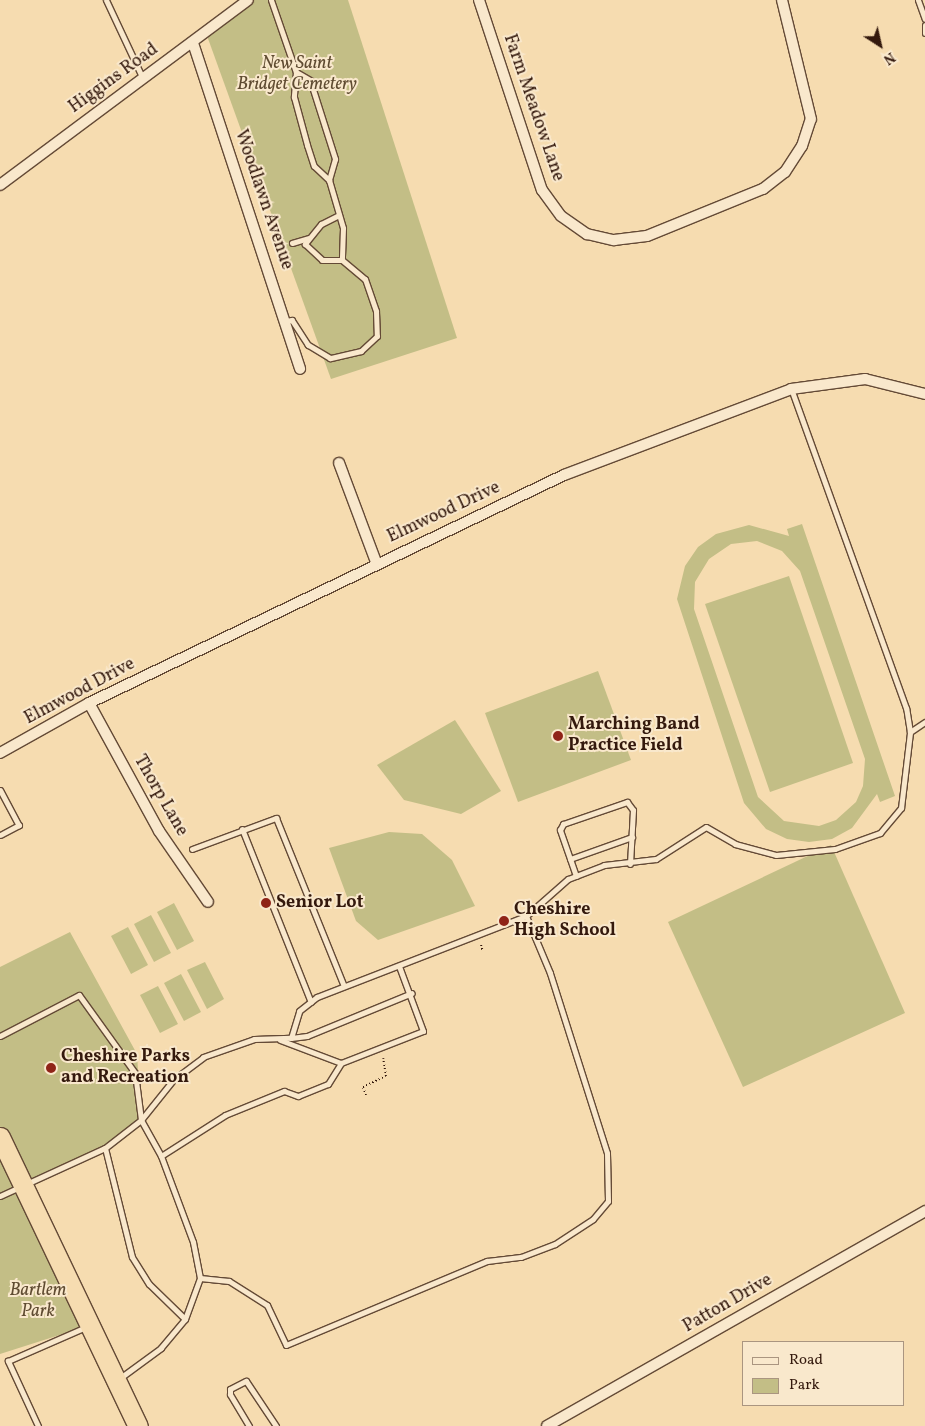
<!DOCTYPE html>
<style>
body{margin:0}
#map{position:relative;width:925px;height:1426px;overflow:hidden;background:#f6dcb0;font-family:Vollkorn,serif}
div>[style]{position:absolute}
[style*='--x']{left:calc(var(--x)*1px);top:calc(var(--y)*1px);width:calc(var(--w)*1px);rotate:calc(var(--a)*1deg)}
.green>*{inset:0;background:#c3be86}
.path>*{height:2px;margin-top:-1px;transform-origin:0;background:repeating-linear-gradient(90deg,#34190d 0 1px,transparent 0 3.5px)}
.roads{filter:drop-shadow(1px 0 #644a36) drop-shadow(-1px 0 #644a36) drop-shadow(0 1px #644a36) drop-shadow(0 -1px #644a36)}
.lane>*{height:5px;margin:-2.5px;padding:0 2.5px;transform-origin:2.5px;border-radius:2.5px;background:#f9e8cc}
.street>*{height:10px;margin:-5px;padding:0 5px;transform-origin:5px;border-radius:5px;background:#f9e8cc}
.highway>*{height:19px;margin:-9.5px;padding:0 9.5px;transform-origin:9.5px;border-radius:9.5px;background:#f6dcb0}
.dots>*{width:14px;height:14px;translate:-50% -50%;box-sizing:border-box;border:2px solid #f9e8cc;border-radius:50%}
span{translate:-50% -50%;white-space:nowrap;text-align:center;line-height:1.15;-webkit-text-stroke:4px #f9e8cc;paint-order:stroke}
.park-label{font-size:18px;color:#5f4b31;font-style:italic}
.street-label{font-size:18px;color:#34190d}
.poi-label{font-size:18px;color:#34190d;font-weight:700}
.left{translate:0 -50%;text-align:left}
.legend{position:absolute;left:742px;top:1341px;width:162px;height:65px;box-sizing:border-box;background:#f9e8cc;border:1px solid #aa9580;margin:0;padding:6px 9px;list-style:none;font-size:15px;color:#34190d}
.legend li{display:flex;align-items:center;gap:10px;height:25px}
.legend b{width:25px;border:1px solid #aa9580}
.north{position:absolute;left:855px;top:20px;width:50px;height:50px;-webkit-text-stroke:4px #f9e8cc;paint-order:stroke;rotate:145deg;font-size:14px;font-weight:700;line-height:20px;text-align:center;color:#34190d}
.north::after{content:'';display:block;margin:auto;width:18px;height:22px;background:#34190d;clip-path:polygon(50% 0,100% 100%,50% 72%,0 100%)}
</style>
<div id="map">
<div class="green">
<div style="clip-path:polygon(247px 0,348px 0,457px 338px,331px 379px,206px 33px)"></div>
<div style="clip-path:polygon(evenodd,802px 524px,895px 796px,880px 802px,877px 794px,852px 828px,832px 839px,809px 842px,787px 839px,766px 829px,744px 803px,677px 599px,685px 566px,698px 547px,716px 534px,749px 525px,789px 536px,787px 529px,802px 524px,757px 541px,782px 551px,800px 571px,865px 759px,863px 786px,856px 802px,836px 820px,819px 826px,784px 821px,758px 797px,694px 609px,695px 582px,709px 559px,731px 544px,757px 541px)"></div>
<div style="clip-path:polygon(789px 576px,853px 763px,770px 792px,705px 604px)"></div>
<div style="clip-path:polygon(598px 671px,631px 760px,518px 802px,485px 713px)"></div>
<div style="clip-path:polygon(455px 720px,501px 791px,461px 814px,404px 800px,377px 765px)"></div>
<div style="clip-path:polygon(389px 832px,422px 834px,452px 860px,475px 906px,378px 940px,356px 921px,329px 848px)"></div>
<div style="clip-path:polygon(831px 845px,905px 1013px,743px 1087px,668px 922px)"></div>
<div style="clip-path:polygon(174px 903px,194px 941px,177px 950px,157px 912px)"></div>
<div style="clip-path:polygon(151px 915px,171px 953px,154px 962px,134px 924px)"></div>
<div style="clip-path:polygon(128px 927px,148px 965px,131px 974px,111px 936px)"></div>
<div style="clip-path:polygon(70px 932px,137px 1054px,141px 1120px,105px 1148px,25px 1184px,91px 1325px,0 1354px,0 967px)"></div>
<div style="clip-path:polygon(205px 962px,224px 999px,207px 1009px,187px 970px)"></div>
<div style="clip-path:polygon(181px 974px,201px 1012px,184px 1021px,164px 983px)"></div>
<div style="clip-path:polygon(158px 986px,178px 1024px,160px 1033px,140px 995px)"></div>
</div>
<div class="path">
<div style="--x:481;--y:945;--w:7;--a:74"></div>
<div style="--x:366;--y:1095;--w:9;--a:-111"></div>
<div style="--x:363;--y:1087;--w:25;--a:-26"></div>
<div style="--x:386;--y:1076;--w:18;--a:-99"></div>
</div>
<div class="roads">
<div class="lane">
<div style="--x:106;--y:0;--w:87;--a:64.9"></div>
<div style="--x:271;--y:0;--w:76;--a:70.9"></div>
<div style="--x:296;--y:72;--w:25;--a:95"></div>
<div style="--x:294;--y:97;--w:50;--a:74.8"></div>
<div style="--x:307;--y:145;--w:22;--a:72"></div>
<div style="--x:314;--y:166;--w:21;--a:43"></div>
<div style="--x:329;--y:180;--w:50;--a:73.7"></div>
<div style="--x:343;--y:228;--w:32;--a:92"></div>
<div style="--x:342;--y:260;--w:30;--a:40"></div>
<div style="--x:365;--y:279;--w:34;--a:71"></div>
<div style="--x:376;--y:311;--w:25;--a:88"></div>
<div style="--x:377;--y:336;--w:22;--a:137"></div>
<div style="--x:361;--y:351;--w:32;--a:167"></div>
<div style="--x:330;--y:358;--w:26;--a:-149"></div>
<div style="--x:308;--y:345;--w:30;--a:-123"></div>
<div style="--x:292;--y:320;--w:7;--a:172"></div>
<div style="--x:918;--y:0;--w:20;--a:70"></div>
<div style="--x:925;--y:25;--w:8;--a:90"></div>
<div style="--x:296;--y:72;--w:16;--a:30"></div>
<div style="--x:310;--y:80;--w:83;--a:72.4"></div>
<div style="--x:335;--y:159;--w:22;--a:106"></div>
<div style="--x:339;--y:215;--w:20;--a:153"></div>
<div style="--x:321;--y:224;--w:26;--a:129"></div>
<div style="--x:305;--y:244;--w:23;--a:43"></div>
<div style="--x:322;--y:260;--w:20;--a:0"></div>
<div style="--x:292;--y:243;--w:17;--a:-17"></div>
<div style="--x:910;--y:732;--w:18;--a:-34"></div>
<div style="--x:0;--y:790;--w:40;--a:62"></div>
<div style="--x:19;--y:825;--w:21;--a:152"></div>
<div style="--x:242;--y:829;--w:186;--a:68.3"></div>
<div style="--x:192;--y:849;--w:90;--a:-20.3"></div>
<div style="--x:276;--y:818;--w:181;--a:68"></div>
<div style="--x:570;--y:859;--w:66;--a:-19.5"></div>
<div style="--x:576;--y:876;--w:49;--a:-109.2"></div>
<div style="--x:560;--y:830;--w:7;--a:-63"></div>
<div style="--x:563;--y:824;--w:68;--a:-19"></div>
<div style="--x:627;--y:802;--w:10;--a:53"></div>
<div style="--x:633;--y:810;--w:54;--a:93.2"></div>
<div style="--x:0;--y:1036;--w:89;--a:-27.4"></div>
<div style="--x:79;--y:995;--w:96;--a:54.3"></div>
<div style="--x:135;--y:1073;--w:47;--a:82.7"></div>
<div style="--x:141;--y:1120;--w:41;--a:60.9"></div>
<div style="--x:161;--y:1156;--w:92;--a:69.6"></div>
<div style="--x:193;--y:1242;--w:37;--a:79"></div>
<div style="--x:200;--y:1278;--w:44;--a:110.1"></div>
<div style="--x:185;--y:1319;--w:38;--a:130"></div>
<div style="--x:161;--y:1348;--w:51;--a:143.8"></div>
<div style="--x:291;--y:1038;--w:16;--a:-7"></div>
<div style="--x:307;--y:1036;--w:113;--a:-22.3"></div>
<div style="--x:280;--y:1040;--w:65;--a:20.7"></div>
<div style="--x:341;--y:1063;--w:88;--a:-21.3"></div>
<div style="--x:423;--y:1031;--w:69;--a:-110.3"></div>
<div style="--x:105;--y:1148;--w:112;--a:76.1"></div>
<div style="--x:132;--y:1257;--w:32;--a:58"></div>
<div style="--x:149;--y:1284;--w:50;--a:44.2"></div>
<div style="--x:161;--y:1156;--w:76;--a:-32.6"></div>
<div style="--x:225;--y:1115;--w:64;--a:-22.1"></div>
<div style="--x:284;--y:1091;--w:15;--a:20"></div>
<div style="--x:298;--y:1096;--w:32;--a:-22"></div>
<div style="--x:328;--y:1084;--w:25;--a:-58"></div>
<div style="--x:0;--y:1196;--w:115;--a:-24.6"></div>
<div style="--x:105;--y:1148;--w:46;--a:-37.9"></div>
<div style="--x:141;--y:1120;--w:51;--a:-51.3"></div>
<div style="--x:173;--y:1080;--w:38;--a:-37"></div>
<div style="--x:203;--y:1057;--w:54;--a:-19.4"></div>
<div style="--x:254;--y:1039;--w:37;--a:-2"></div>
<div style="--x:291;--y:1038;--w:28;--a:-73"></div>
<div style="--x:299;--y:1011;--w:23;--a:-38"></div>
<div style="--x:317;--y:997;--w:224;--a:-21.2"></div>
<div style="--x:526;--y:916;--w:56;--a:-41.4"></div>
<div style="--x:568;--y:879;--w:39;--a:-21"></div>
<div style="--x:604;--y:865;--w:52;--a:-6.6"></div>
<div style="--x:656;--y:859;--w:59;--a:-32.6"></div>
<div style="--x:706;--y:827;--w:34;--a:30"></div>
<div style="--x:735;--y:844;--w:42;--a:15"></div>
<div style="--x:776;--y:855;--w:59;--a:-5.8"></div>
<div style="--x:835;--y:849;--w:48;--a:-19.6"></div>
<div style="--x:880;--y:833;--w:33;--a:-50"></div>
<div style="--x:901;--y:808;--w:77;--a:-83.2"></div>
<div style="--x:910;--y:732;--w:24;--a:-99"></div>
<div style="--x:906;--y:708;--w:339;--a:-109.8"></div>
<div style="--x:200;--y:1278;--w:29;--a:6"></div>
<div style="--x:229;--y:1281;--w:45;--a:32.3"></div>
<div style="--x:267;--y:1305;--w:44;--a:64.6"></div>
<div style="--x:286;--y:1345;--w:218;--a:-22.7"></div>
<div style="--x:487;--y:1261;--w:34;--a:-7"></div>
<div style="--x:521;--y:1257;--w:36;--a:-21"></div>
<div style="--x:555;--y:1244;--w:45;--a:-33.3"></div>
<div style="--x:593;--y:1219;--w:23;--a:-50"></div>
<div style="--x:608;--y:1201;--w:48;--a:-91.2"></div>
<div style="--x:607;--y:1153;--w:189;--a:-107.6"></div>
<div style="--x:550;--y:973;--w:62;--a:-112.8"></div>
<div style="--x:38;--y:1426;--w:72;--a:-114.8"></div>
<div style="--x:8;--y:1361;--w:85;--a:-23.6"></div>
<div style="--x:249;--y:1426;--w:37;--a:-121"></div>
<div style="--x:230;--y:1394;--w:5;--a:-90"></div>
<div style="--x:230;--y:1389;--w:18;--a:-27"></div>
<div style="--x:246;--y:1381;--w:54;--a:56.3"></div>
</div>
<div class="street">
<div style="--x:479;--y:0;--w:200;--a:71.7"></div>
<div style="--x:542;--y:190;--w:32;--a:54"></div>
<div style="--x:561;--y:216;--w:32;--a:35"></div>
<div style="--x:587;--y:234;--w:28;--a:13"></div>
<div style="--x:614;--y:240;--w:33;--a:-7"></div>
<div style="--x:647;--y:236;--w:125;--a:-22.1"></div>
<div style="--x:763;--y:189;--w:28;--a:-38"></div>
<div style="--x:785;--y:172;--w:31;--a:-57"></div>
<div style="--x:802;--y:146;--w:28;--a:-72"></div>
<div style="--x:811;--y:119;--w:122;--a:-103.7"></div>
<div style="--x:193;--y:43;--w:343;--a:71.8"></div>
<div style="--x:0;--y:185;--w:309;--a:-36.7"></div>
<div style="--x:339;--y:463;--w:106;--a:69.5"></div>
<div style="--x:89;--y:703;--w:146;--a:61.3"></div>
<div style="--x:159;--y:831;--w:86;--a:55.4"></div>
<div style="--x:0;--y:753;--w:102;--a:-29.3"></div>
<div style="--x:89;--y:703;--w:527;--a:-25.64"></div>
<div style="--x:564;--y:475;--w:243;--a:-20.7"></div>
<div style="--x:791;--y:389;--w:75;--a:-7.7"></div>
<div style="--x:865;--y:379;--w:62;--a:14"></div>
<div style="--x:547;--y:1426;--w:435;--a:-29.6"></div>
</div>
<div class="highway">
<div style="--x:0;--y:1137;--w:320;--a:64.5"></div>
</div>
</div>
<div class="dots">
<div style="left:558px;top:736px;background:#8f2418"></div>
<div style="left:266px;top:903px;background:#8f2418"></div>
<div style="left:504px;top:921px;background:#8f2418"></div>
<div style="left:51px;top:1068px;background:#8f2418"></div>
</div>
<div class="park-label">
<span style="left:297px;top:75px">New Saint<br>Bridget Cemetery</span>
<span style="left:38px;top:1302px">Bartlem<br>Park</span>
</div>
<div class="street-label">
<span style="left:114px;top:79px;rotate:-36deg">Higgins Road</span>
<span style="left:533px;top:108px;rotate:71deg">Farm Meadow Lane</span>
<span style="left:263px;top:200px;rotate:71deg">Woodlawn Avenue</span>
<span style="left:444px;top:513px;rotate:-25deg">Elmwood Drive</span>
<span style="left:80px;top:692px;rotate:-28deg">Elmwood Drive</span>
<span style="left:160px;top:796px;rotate:60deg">Thorp Lane</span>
<span style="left:728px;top:1304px;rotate:-30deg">Patton Drive</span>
</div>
<div class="poi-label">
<span class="left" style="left:568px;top:736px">Marching Band<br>Practice Field</span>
<span class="left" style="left:276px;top:903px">Senior Lot</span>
<span class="left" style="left:514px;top:921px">Cheshire<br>High School</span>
<span class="left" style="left:61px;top:1068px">Cheshire Parks<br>and Recreation</span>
</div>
<ul class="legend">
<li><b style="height:6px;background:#f9e8cc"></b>Road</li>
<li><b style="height:14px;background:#c3be86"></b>Park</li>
</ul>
<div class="north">N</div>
</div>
